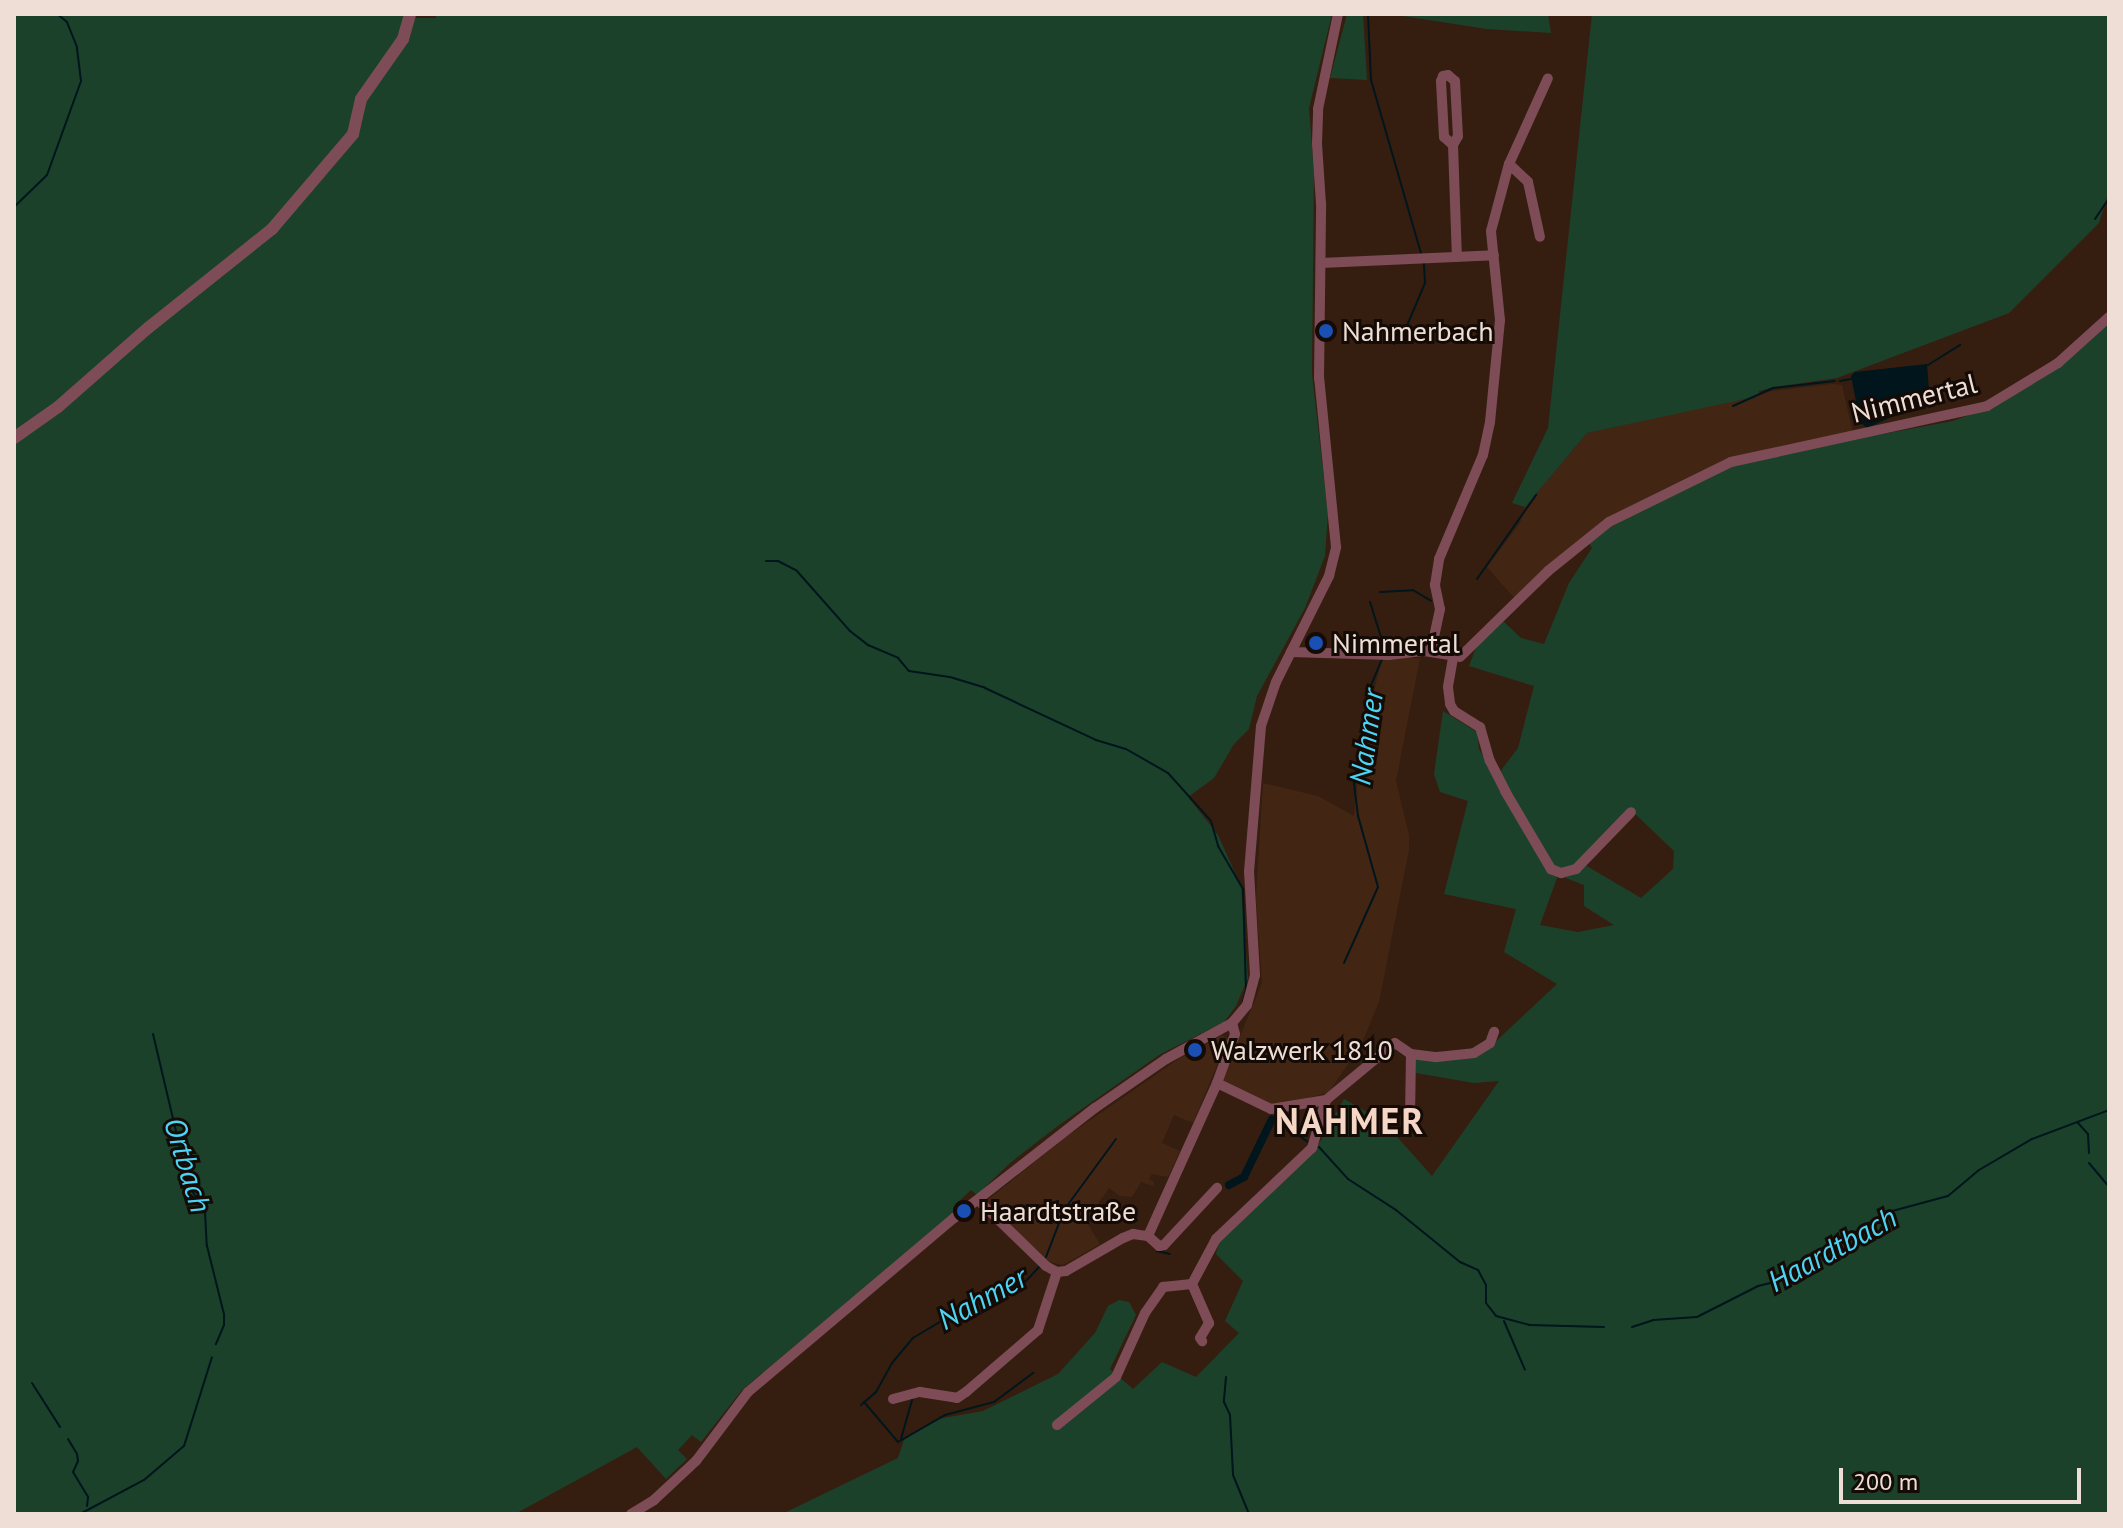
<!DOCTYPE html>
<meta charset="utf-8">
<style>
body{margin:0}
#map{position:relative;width:2123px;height:1528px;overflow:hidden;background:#351e10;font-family:"PT Sans",sans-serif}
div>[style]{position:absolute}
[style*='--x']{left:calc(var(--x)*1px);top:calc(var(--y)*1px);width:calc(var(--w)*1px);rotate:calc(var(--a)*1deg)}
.built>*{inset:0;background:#432514}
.green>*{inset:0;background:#1c412a}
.water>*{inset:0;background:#00151c}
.stream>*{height:2px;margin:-1px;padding:0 1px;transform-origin:1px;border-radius:1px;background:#00151c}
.canal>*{height:8px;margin:-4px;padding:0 4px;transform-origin:4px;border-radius:4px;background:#00151c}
.minor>*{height:10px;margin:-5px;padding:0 5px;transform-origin:5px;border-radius:5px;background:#7e4c56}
.tertiary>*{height:12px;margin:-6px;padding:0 6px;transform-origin:6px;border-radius:6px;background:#7e4c56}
.dots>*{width:22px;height:22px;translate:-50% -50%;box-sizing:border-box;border:4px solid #150b06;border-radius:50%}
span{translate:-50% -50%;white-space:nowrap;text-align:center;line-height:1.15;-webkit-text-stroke:6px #150b06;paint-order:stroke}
.poi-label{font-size:28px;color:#eeded5}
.left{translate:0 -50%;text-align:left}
.street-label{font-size:28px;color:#eeded5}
.water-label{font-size:30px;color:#4cd4f4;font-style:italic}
.district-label{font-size:36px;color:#f6d6c5;font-weight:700;letter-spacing:2px}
.frame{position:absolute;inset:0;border:16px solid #eeded5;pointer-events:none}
.scale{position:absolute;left:1839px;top:1468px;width:242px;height:36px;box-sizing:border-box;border:4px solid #eeded5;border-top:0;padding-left:10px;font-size:24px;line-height:28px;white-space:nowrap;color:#eeded5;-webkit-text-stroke:6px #150b06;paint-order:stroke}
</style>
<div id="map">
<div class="built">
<div style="clip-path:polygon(1832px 384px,1842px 385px,1854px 438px,1629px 513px,1517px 601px,1487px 567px,1520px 523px,1525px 507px,1587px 433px,1772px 391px)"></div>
<div style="clip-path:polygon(1382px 658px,1420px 658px,1396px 781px,1409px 835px,1409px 850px,1379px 1002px,1362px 1043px,1329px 1092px,1277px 1107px,1222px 1080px,1262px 983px,1256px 897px,1263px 783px,1318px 796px,1354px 816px,1361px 745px)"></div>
<div style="clip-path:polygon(1222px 1035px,1228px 1039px,1193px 1123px,1174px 1115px,1162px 1143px,1180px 1151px,1168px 1177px,1152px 1174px,1149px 1179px,1154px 1182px,1153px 1186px,1141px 1182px,1132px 1197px,1120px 1196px,1109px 1188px,1086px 1221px,1100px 1244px,1063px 1265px,1050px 1262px,992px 1208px,989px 1199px,1066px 1137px,1180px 1058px)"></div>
</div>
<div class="green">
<div style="clip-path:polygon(14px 14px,405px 14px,393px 51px,406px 46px,415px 18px,436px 18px,435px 14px,1332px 14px,1309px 108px,1314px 173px,1312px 374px,1328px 514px,1325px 556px,1305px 608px,1257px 696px,1249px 729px,1234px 744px,1214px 778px,1188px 797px,1218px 835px,1241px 886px,1248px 978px,1236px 1006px,1224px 1022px,1159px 1055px,1059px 1125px,1010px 1163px,977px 1195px,971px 1190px,956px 1204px,952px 1214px,742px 1390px,701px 1442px,692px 1435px,678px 1450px,687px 1459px,666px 1479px,637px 1447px,515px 1514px,14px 1514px)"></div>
<div style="clip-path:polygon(1347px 14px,1363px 14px,1367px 80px,1330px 78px)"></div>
<div style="clip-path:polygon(1390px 14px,1548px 14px,1551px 33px,1487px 29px)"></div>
<div style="clip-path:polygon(1592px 14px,2109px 14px,2109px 191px,2099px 223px,2009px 313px,1837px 378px,1774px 387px,1759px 391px,1759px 396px,1587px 433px,1525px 507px,1512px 503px,1548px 428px)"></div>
<div style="clip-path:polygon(evenodd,2109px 319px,2109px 1514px,782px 1514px,898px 1458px,904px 1440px,938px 1419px,983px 1411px,1058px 1374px,1095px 1333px,1108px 1306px,1119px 1300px,1129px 1302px,1136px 1315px,1110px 1369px,1133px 1389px,1162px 1362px,1196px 1377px,1239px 1333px,1225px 1321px,1243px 1281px,1216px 1254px,1220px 1239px,1316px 1149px,1344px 1099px,1383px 1121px,1432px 1176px,1499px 1081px,1474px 1083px,1416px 1073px,1415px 1058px,1445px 1061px,1492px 1045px,1557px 984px,1504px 952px,1516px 909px,1444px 894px,1468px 801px,1440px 792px,1434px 774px,1443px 711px,1477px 732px,1479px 749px,1496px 777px,1518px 748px,1534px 686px,1469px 666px,1477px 645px,1503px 621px,1521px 638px,1544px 644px,1569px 583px,1592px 548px,1587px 540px,1731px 462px,1953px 421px,2003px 402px,2109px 319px,1630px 809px,1674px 851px,1673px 869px,1641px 898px,1580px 862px,1630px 809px,2109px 319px,1558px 875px,1584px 885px,1584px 906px,1614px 925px,1578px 932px,1540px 925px,1558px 875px)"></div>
</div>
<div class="water">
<div style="clip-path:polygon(1927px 364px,1930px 402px,1927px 407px,1896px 415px,1867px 428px,1860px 422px,1851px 376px,1855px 372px)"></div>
</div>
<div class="stream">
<div style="--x:1368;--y:14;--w:66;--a:87.4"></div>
<div style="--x:1371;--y:80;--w:180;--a:73.9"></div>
<div style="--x:14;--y:207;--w:46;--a:-44.1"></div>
<div style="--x:47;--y:175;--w:100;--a:-70.1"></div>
<div style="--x:81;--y:81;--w:34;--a:-97"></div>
<div style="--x:77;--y:47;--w:27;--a:-112"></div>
<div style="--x:67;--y:22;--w:13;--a:-141"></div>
<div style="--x:2095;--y:219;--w:25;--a:-56"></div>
<div style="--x:1394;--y:344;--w:20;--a:-53"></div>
<div style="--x:1406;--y:328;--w:49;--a:-67.1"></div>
<div style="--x:1425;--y:283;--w:20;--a:-93"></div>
<div style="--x:1928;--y:365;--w:38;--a:-32"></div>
<div style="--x:1840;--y:381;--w:11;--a:-10"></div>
<div style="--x:1733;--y:406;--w:44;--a:-24.2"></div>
<div style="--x:1773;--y:388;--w:62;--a:-6.4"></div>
<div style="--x:766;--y:561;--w:12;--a:0"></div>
<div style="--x:778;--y:561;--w:20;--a:27"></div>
<div style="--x:796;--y:570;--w:81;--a:48.5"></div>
<div style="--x:850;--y:631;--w:23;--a:38"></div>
<div style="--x:868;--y:645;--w:33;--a:23"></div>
<div style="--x:898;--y:658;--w:17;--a:50"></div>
<div style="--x:909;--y:671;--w:41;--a:8.3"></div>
<div style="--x:950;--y:677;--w:37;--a:17"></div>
<div style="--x:985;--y:688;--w:123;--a:25.1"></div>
<div style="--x:1096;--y:740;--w:31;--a:17"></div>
<div style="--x:1126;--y:749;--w:48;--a:29.7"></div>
<div style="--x:1168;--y:773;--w:64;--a:48.1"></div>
<div style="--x:1211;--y:821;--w:26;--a:74"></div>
<div style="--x:1218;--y:846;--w:50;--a:59.8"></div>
<div style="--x:1243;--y:889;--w:101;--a:88.3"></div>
<div style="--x:1246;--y:990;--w:12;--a:104"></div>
<div style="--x:1477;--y:579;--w:103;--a:-54.9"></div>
<div style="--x:1380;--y:592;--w:33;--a:-3"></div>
<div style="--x:1413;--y:590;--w:21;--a:31"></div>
<div style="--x:1370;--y:602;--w:50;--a:72.6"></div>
<div style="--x:1344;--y:963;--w:83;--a:-65.9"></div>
<div style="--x:1378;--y:887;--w:74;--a:-105.7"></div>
<div style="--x:1358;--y:816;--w:32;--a:-97"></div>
<div style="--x:1354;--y:784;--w:95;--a:-80.9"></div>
<div style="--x:1369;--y:690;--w:33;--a:-67"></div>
<div style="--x:153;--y:1034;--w:156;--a:76.7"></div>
<div style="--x:189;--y:1186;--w:31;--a:58"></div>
<div style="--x:205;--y:1212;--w:34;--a:87"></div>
<div style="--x:207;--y:1246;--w:70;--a:76"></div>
<div style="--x:224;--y:1314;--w:11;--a:90"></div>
<div style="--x:224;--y:1325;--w:21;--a:113"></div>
<div style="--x:1277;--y:1121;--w:37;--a:34"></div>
<div style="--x:2078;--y:1123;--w:15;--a:48"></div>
<div style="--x:2088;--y:1134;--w:19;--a:87"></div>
<div style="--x:1319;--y:1147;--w:43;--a:47.8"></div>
<div style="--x:1348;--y:1179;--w:57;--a:32.9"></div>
<div style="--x:1396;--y:1210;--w:82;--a:39.1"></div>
<div style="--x:1460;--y:1262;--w:20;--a:24"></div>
<div style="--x:1478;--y:1270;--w:17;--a:62"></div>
<div style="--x:1486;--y:1285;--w:18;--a:90"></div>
<div style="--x:1486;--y:1303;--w:16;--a:52"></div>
<div style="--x:1496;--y:1316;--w:34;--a:15"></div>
<div style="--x:1529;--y:1325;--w:75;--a:1.5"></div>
<div style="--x:2089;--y:1163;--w:31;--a:50"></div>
<div style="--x:1157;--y:1251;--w:13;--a:13"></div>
<div style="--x:1046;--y:1257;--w:50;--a:-69"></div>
<div style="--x:1064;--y:1210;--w:88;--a:-53.8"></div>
<div style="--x:1504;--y:1321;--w:53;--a:66.8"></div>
<div style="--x:1632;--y:1327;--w:22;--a:-18"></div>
<div style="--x:1653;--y:1320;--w:44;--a:-3.9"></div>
<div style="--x:1697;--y:1317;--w:68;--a:-26.9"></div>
<div style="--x:1758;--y:1286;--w:21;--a:-14"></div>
<div style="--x:1778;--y:1281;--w:127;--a:-32.4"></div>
<div style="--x:1885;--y:1213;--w:65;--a:-15.1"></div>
<div style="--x:1948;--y:1196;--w:40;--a:-40"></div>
<div style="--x:1979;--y:1170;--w:61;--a:-30.3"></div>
<div style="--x:2032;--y:1139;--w:82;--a:-20.6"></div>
<div style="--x:1226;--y:1377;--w:25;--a:95"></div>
<div style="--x:1224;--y:1402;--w:14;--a:65"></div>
<div style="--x:1230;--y:1415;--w:60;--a:87.1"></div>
<div style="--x:1233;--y:1475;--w:42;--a:67.7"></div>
<div style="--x:32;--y:1383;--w:52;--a:57.5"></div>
<div style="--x:864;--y:1402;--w:52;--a:49.6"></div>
<div style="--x:898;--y:1442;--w:54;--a:-29.9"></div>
<div style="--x:945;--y:1415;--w:51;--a:-14.9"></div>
<div style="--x:994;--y:1402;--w:49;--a:-36.6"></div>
<div style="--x:861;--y:1405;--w:20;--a:-41"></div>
<div style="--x:876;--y:1392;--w:33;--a:-61"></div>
<div style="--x:892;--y:1363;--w:33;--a:-50"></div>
<div style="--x:913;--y:1338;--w:76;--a:-31"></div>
<div style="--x:978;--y:1299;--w:51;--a:-20.6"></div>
<div style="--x:1026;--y:1281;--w:21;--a:-47"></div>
<div style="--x:68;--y:1439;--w:17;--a:59"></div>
<div style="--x:77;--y:1454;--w:7;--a:82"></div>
<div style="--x:78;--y:1461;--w:12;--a:114"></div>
<div style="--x:73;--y:1472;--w:29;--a:59"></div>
<div style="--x:88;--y:1497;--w:9;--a:96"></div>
<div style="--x:901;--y:1439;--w:41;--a:-74.2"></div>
<div style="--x:80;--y:1514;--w:72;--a:-28"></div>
<div style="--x:144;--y:1480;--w:52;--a:-40.4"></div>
<div style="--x:184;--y:1446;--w:93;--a:-72.5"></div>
</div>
<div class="canal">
<div style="--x:1229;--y:1185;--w:17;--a:-28"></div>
<div style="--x:1244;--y:1177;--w:64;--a:-64.2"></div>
</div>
<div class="minor">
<div style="--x:1453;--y:145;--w:12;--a:-138"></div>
<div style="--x:1444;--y:137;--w:56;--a:-93.1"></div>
<div style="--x:1441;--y:81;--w:5;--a:-68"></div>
<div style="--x:1443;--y:76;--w:5;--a:-11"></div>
<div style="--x:1448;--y:75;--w:9;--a:41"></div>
<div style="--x:1455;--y:81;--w:55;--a:86.9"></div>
<div style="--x:1458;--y:136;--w:10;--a:119"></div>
<div style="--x:1453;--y:145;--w:112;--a:88"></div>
<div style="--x:1509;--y:164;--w:26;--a:43"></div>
<div style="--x:1528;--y:182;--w:56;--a:77.7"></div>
<div style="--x:1321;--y:263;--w:173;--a:-2.6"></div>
<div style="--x:1431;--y:651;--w:43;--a:-77.9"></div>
<div style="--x:1440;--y:609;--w:25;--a:-102"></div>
<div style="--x:1435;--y:585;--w:26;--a:-81"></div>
<div style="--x:1439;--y:559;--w:113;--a:-67.1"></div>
<div style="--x:1483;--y:455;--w:34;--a:-78"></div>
<div style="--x:1490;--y:422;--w:102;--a:-84.4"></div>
<div style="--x:1500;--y:320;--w:89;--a:-95.8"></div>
<div style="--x:1491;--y:231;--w:69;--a:-75"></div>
<div style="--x:1509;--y:164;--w:94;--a:-65.6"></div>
<div style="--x:1291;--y:652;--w:98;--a:1.8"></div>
<div style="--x:1389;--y:655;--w:35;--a:-7"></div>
<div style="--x:1424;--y:651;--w:36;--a:9"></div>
<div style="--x:1460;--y:657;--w:123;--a:-44.3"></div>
<div style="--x:1548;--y:571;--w:78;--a:-38.8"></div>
<div style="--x:1609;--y:522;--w:136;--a:-26.2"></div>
<div style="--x:1731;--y:462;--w:262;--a:-12.3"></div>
<div style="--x:1987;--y:406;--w:83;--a:-31.2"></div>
<div style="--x:2058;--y:363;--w:69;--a:-42"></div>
<div style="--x:1453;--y:658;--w:29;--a:100"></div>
<div style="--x:1448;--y:687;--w:17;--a:83"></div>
<div style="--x:1450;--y:704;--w:8;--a:60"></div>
<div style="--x:1454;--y:711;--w:31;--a:32"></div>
<div style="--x:1480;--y:727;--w:35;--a:74"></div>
<div style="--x:1490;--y:761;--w:34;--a:63"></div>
<div style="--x:1505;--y:791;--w:91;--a:59.5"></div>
<div style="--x:1551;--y:869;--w:11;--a:22"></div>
<div style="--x:1561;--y:873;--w:16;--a:-15"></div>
<div style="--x:1576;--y:869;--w:79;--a:-46"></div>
<div style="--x:1411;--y:1054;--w:26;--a:7"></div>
<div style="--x:1437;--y:1057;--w:37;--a:-6"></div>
<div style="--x:1474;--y:1053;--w:19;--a:-32"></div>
<div style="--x:1490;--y:1043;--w:12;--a:-70"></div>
<div style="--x:1217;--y:1083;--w:60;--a:25.7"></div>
<div style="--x:1271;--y:1109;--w:56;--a:-9.3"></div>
<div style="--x:1326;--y:1100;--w:89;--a:-39.6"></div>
<div style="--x:1395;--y:1043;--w:19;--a:35"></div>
<div style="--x:1411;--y:1054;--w:66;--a:90.9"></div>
<div style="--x:978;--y:1200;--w:95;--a:44.1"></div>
<div style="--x:1046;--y:1266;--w:13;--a:29"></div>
<div style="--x:1057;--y:1272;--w:9;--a:-6"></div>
<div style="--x:1066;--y:1271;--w:66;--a:-30.1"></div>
<div style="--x:1123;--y:1238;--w:11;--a:-22"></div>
<div style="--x:1133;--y:1234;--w:15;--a:8"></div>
<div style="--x:1148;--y:1236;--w:168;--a:-65.7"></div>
<div style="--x:1217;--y:1083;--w:52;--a:-69.8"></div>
<div style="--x:1235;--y:1034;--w:11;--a:-105"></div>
<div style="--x:1148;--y:1236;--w:15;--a:42"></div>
<div style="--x:1159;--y:1246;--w:5;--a:-11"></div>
<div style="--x:1164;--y:1245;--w:78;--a:-47.1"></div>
<div style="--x:1192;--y:1284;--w:43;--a:66.4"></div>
<div style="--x:1209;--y:1323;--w:17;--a:121"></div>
<div style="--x:1200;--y:1338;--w:4;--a:56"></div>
<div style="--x:893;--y:1399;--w:28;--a:-15"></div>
<div style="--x:920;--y:1392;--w:37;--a:9"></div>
<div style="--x:957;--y:1398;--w:11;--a:-34"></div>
<div style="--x:966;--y:1392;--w:95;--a:-40.7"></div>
<div style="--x:1038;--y:1330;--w:61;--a:-71.9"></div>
<div style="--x:1057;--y:1425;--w:76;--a:-39.1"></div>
<div style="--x:1116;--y:1377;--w:70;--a:-65.6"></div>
<div style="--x:1145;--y:1313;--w:32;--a:-55"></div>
<div style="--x:1163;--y:1287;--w:29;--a:-6"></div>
<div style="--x:1192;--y:1284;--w:51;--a:-61.9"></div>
<div style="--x:1216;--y:1239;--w:132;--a:-43.5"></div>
<div style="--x:1312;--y:1148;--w:50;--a:-73.7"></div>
<div style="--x:631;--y:1514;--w:27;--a:-31"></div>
<div style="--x:654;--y:1500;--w:57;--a:-42.9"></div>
<div style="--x:696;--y:1461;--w:86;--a:-53"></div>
<div style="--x:748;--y:1392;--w:270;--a:-40.2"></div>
<div style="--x:954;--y:1218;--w:179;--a:-38"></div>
<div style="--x:1095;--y:1108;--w:86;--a:-34.6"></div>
<div style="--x:1166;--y:1059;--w:75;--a:-28.6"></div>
<div style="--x:1232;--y:1023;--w:23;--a:-50"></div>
<div style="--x:1247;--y:1005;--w:31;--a:-75"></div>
<div style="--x:1255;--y:975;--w:103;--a:-93.3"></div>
<div style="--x:1249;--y:872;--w:146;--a:-85.3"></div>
<div style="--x:1261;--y:726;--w:46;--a:-71.2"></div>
<div style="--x:1276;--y:682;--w:119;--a:-63.4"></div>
<div style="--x:1329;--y:576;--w:30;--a:-76"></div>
<div style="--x:1336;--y:547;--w:170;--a:-95.7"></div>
<div style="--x:1319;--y:378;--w:174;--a:-89.3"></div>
<div style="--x:1321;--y:204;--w:61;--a:-93.8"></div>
<div style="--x:1317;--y:143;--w:34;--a:-88"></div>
<div style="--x:1318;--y:109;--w:97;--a:-78.1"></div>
</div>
<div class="tertiary">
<div style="--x:14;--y:438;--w:54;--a:-35.2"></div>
<div style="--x:58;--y:407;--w:120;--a:-41.3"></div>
<div style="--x:148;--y:328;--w:159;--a:-38.6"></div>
<div style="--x:272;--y:229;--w:125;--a:-49.5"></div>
<div style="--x:353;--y:134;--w:36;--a:-77"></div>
<div style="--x:361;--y:99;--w:73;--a:-55"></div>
<div style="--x:403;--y:39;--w:26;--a:-74"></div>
</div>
<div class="dots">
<div style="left:1326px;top:331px;background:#1a4fb4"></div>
<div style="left:1316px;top:643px;background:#1a4fb4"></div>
<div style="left:1195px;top:1050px;background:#1a4fb4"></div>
<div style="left:964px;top:1211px;background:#1a4fb4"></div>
</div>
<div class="poi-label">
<span class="left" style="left:1342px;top:331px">Nahmerbach</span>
<span class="left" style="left:1332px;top:643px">Nimmertal</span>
<span class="left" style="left:1211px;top:1050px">Walzwerk 1810</span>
<span class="left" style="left:980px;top:1211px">Haardtstraße</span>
</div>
<div class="street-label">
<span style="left:1914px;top:398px;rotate:-14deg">Nimmertal</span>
</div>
<div class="water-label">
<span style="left:1366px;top:737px;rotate:-82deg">Nahmer</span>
<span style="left:188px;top:1165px;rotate:73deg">Ortbach</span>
<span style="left:1832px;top:1249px;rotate:-29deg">Haardtbach</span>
<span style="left:982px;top:1298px;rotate:-29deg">Nahmer</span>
</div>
<div class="district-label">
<span style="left:1350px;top:1121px">NAHMER</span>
</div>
<div class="frame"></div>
<div class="scale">200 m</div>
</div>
